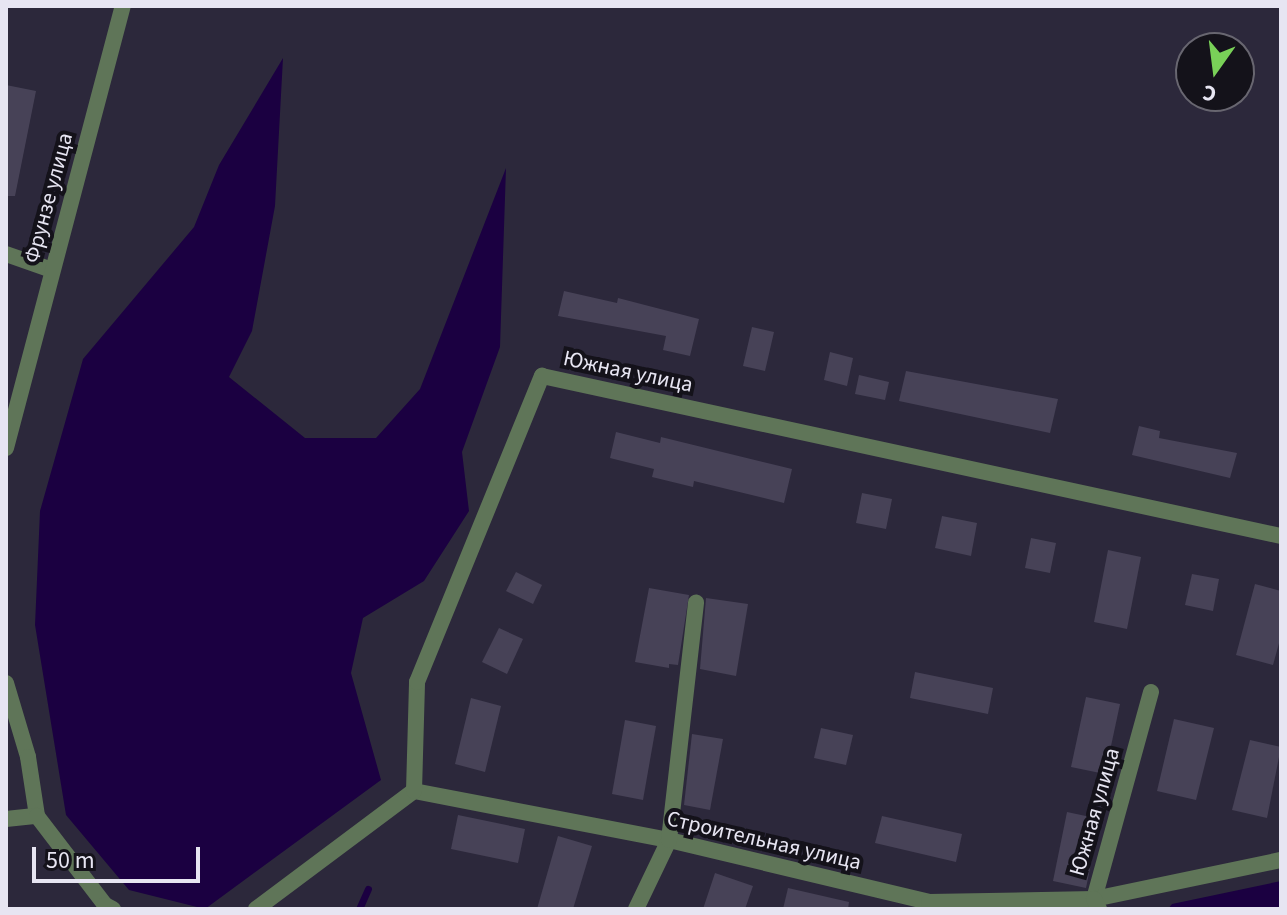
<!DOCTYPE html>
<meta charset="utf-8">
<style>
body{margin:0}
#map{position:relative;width:1287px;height:915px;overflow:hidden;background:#2c283b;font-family:"Source Sans 3",sans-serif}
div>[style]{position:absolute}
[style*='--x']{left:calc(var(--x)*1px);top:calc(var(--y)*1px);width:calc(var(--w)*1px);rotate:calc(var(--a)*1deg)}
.water>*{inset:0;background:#1b0041}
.stream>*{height:7px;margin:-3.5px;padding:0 3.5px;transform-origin:3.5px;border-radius:3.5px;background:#1b0041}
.building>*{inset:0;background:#474257}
.minor>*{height:16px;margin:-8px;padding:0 8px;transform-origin:8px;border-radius:8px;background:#5f7558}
span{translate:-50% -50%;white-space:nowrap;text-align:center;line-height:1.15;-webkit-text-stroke:8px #14121a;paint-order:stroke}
.street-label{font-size:22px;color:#e7e5f2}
.frame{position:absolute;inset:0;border:8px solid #e7e5f2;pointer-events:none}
.north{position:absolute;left:1175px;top:32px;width:80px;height:80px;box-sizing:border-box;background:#14121a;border:2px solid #686670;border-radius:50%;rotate:194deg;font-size:22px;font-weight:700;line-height:32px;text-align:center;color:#e7e5f2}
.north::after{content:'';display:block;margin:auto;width:28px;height:36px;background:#79d158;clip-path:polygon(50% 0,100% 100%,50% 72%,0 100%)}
.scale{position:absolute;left:32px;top:847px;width:168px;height:36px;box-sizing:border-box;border:4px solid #e7e5f2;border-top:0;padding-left:10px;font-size:24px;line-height:28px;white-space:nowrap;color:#e7e5f2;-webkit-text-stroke:6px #14121a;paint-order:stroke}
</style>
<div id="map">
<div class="water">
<div style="clip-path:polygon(283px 58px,275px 206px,252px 331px,229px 377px,305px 438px,376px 438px,420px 389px,506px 168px,500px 347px,462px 452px,469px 511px,424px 581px,363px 618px,351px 673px,381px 780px,205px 909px,129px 890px,66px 815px,35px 625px,40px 511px,83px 359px,194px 227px,219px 165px)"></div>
<div style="clip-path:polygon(1281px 881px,1281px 909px,1168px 909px,1172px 904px)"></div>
</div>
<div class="stream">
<div style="--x:359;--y:909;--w:22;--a:-66"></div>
</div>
<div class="building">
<div style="clip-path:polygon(6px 85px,36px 91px,15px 196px,6px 196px)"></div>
<div style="clip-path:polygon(564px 291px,617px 303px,618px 298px,699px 319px,690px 356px,663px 350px,666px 336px,558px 316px)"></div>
<div style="clip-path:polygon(752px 327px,774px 332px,765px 371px,743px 366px)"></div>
<div style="clip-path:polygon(830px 352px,853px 358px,847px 386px,824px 380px)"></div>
<div style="clip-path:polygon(906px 371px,1058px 399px,1050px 433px,899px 401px)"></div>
<div style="clip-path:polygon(859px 375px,889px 382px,885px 400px,855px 394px)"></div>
<div style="clip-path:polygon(1139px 426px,1160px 431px,1159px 438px,1237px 453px,1230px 478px,1132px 455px)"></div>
<div style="clip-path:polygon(616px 432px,660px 443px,661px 437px,792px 469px,784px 503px,694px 481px,693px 487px,652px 477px,654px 469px,610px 458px)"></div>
<div style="clip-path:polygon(862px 493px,892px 499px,886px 529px,856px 523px)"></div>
<div style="clip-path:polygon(942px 516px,977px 523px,971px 556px,935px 548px)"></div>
<div style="clip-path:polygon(1031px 538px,1056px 543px,1050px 573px,1025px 568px)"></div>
<div style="clip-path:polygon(1108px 550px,1141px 557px,1127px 629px,1094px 622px)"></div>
<div style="clip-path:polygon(516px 572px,542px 585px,533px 604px,506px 591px)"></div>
<div style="clip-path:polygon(1192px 574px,1219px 579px,1213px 611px,1185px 605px)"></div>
<div style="clip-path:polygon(1255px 584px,1281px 591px,1281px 636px,1273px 665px,1236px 655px)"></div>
<div style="clip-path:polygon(649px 588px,689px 595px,678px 665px,669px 664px,669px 668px,635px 662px)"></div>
<div style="clip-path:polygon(706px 598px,748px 604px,736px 676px,700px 669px)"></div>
<div style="clip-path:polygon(499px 628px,523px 639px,507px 674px,482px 662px)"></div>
<div style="clip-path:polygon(915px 672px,993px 688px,988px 714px,910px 698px)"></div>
<div style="clip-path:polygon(1086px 697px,1120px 704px,1105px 774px,1071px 767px)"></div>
<div style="clip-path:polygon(471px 698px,501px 706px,485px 772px,455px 764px)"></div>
<div style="clip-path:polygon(1174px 719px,1214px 728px,1196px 800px,1157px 791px)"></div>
<div style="clip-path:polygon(625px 720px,656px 726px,643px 800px,612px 794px)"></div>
<div style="clip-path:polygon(821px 728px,853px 735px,846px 765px,814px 758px)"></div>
<div style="clip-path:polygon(692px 734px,723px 739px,710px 810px,684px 805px)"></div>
<div style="clip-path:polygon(1250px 740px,1281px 747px,1267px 818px,1232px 810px)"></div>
<div style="clip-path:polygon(1067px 812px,1100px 819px,1086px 888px,1053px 881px)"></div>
<div style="clip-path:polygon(458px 815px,525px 829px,518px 863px,451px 849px)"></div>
<div style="clip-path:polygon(882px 816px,962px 834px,956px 862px,875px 843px)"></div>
<div style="clip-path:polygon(558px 836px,592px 846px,573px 909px,537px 909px)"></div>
<div style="clip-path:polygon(715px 873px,753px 886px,745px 909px,703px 909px)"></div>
<div style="clip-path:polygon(788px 888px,849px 902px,848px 909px,783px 909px)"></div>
</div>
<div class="minor">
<div style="--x:6;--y:254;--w:49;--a:19.2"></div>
<div style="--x:6;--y:448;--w:457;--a:-75.2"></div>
<div style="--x:6;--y:683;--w:77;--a:73.4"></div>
<div style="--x:28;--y:757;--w:60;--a:81.3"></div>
<div style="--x:1151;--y:692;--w:215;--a:105.4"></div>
<div style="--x:1094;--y:899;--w:191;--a:-11.8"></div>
<div style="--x:414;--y:791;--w:260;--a:10.9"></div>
<div style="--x:669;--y:840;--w:267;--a:13.4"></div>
<div style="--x:929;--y:902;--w:165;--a:-1"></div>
<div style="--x:1094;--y:899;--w:11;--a:63"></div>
<div style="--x:6;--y:819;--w:31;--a:-6"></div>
<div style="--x:37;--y:816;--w:112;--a:52.6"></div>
<div style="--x:105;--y:905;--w:9;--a:27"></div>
<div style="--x:256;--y:909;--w:197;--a:-36.8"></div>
<div style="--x:414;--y:791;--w:109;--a:-88.4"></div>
<div style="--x:417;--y:682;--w:331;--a:-67.8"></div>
<div style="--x:542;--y:376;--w:756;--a:12.22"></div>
<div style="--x:636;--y:909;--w:76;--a:-64.4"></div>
<div style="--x:669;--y:840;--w:239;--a:-83.5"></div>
</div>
<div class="street-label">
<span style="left:49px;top:198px;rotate:-75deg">Фрунзе улица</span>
<span style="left:628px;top:372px;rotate:12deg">Южная улица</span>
<span style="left:1095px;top:812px;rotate:-74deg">Южная улица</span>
<span style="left:764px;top:841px;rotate:13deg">Строительная улица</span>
</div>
<div class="frame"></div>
<div class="north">С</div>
<div class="scale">50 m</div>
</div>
